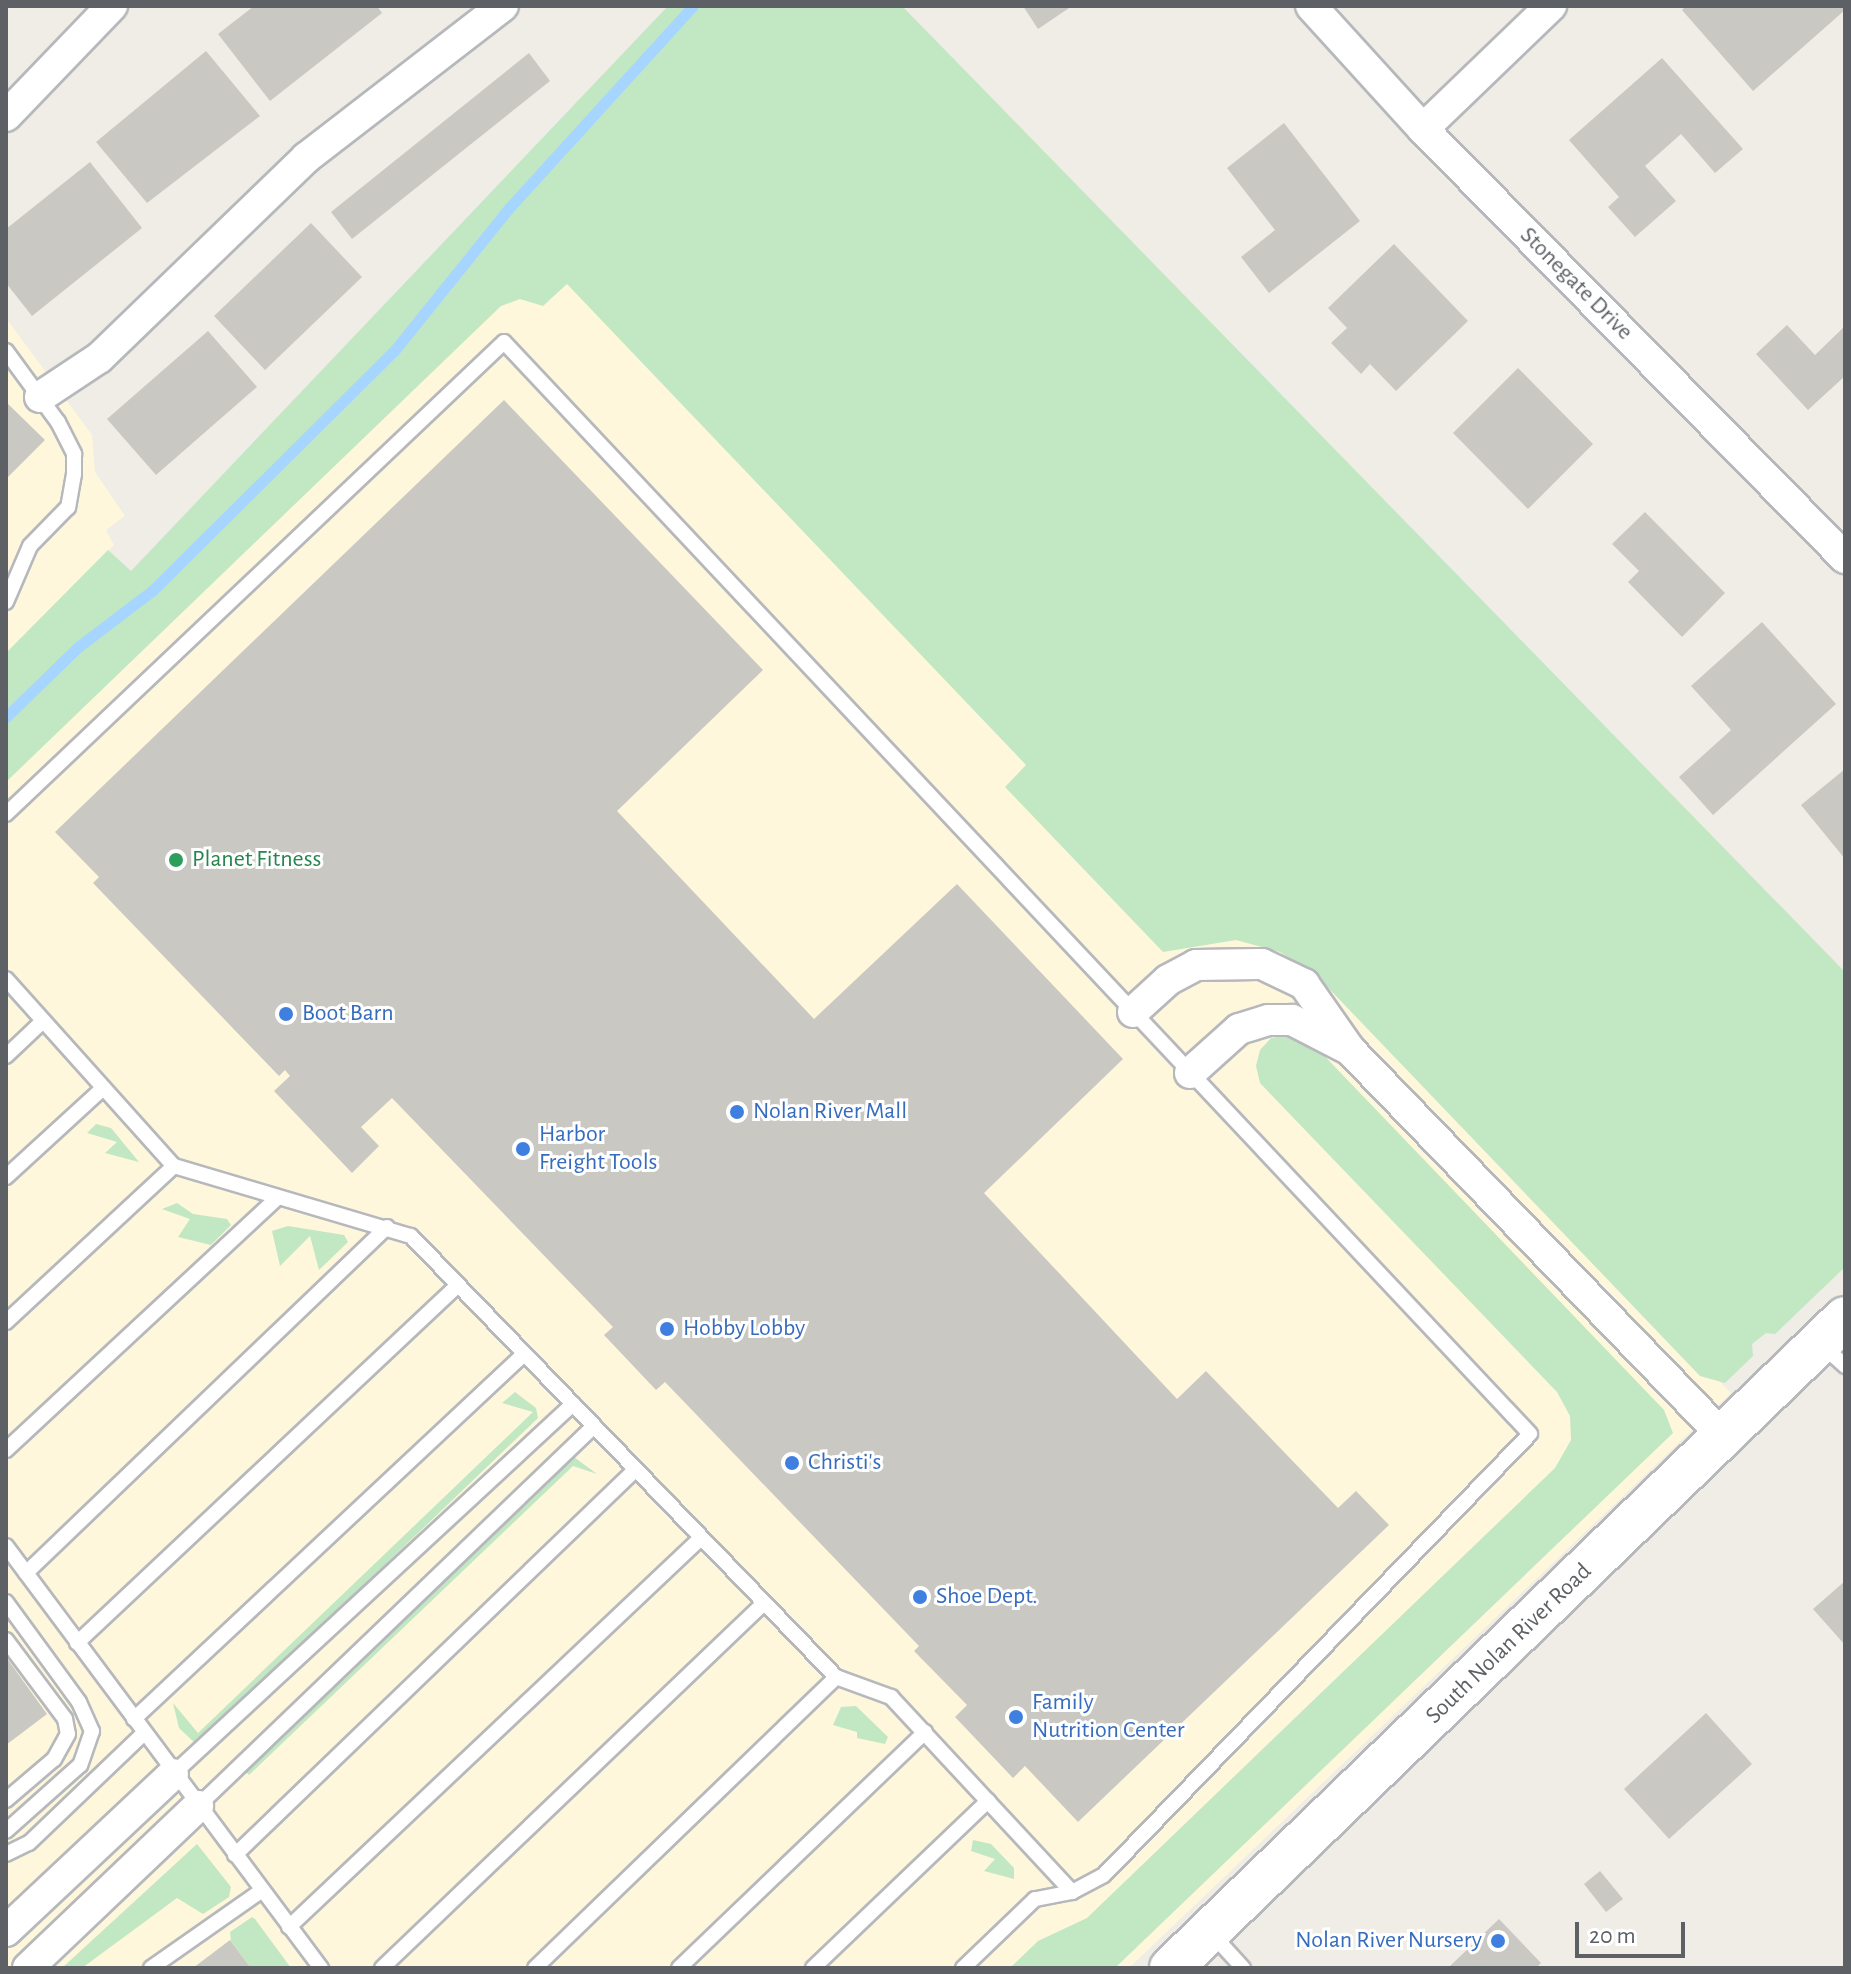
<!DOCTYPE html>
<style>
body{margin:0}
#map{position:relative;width:1851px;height:1974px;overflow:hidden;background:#efede5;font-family:"Alegreya Sans",sans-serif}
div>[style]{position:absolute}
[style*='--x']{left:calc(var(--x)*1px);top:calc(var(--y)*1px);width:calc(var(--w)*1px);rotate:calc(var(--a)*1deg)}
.commercial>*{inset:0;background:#fef7dc}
.green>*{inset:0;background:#c2e7c3}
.stream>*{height:11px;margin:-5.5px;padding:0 5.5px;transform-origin:5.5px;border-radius:5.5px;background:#a6d6ff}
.building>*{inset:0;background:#cac8c2}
.roads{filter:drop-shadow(2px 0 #b6b8bc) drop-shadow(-2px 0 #b6b8bc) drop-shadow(0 2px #b6b8bc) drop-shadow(0 -2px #b6b8bc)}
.lane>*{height:14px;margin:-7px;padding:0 7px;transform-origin:7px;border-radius:7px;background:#fff}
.street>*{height:30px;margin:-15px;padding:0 15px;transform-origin:15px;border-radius:15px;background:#fff}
.secondary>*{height:42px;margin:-21px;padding:0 21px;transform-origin:21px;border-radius:21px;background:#fff}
.dots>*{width:22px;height:22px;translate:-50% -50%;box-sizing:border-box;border:4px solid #fff;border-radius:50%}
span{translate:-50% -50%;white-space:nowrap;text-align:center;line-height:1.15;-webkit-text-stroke:6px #fff;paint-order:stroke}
.street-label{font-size:24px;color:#5d6166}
.leisure-label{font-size:24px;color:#27864d}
.left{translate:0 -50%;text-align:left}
.shop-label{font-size:24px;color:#366cbe}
.right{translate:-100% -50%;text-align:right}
.frame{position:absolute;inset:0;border:8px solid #5d6166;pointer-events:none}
.scale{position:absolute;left:1575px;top:1922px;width:110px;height:36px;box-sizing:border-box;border:4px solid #5d6166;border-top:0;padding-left:10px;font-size:24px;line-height:28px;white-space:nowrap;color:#5d6166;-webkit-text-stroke:6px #fff;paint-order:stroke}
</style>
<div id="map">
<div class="commercial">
<div style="clip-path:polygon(577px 204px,1731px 1393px,1129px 1968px,6px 1968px,6px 773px)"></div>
<div style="clip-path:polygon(6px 318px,92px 435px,95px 472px,125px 516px,106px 530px,114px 545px,6px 653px)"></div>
</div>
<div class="green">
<div style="clip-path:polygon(668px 6px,902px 6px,1845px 972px,1845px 1267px,1775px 1334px,1766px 1333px,1752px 1344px,1753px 1356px,1725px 1383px,1700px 1376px,1314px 973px,1280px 952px,1236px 940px,1163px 952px,1005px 787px,1026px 765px,567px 284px,543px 306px,520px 299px,501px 306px,6px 782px,6px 653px,108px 550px,131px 571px)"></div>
<div style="clip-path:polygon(1292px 1034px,1312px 1043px,1664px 1410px,1673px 1433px,1115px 1968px,1010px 1968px,1038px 1941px,1087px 1918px,1555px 1468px,1571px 1440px,1570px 1416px,1557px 1392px,1260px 1083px,1256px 1066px,1260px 1050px,1271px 1038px)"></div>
<div style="clip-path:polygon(96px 1124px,111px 1128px,139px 1162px,105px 1153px,117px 1142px,87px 1133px)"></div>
<div style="clip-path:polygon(177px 1203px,193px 1214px,227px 1219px,231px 1225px,211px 1245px,178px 1237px,190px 1219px,162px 1209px)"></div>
<div style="clip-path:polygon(288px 1226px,344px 1235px,348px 1242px,319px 1270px,310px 1236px,280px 1266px,272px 1231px)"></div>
<div style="clip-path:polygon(515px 1392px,536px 1408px,538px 1418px,197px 1745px,179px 1728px,173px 1703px,198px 1733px,533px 1412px,502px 1403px)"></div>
<div style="clip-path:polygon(574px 1457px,597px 1474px,573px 1466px,249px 1775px,245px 1771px)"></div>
<div style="clip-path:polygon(856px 1706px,888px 1737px,885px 1744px,857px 1738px,857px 1732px,833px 1725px,841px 1707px)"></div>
<div style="clip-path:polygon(973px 1840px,991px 1844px,1014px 1868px,1014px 1879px,984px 1871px,995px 1859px,971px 1851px)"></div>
<div style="clip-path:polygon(197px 1844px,231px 1887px,229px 1897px,203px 1914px,177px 1898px,82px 1968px,62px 1968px)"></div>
<div style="clip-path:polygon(252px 1917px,255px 1919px,291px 1968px,251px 1968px,231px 1941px,230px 1932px)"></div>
</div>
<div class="stream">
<div style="--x:6;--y:717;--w:100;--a:-44.2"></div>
<div style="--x:78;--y:647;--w:94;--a:-37.2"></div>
<div style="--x:153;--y:590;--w:339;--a:-44.8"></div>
<div style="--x:394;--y:351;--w:184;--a:-51.2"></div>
<div style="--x:509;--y:208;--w:273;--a:-47.7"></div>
</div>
<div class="building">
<div style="clip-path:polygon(254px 6px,377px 6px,382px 13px,270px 101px,218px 34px)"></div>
<div style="clip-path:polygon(1023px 6px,1072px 6px,1038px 29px)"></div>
<div style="clip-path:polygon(1686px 6px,1845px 6px,1845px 10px,1753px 91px,1682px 10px)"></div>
<div style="clip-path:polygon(206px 51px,260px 116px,147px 203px,96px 142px)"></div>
<div style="clip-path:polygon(529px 53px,550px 81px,352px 239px,331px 212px)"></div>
<div style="clip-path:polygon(1662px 58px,1743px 149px,1715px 173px,1681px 134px,1645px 166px,1676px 201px,1635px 237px,1608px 207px,1619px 197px,1569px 140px)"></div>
<div style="clip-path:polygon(1284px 123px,1360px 221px,1269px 293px,1241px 257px,1275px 230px,1227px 168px)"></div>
<div style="clip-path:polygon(90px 162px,142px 228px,32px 316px,6px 283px,6px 229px)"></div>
<div style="clip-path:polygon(311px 223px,362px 277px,265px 370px,214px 316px)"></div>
<div style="clip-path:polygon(1394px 244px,1468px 321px,1396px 391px,1370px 364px,1361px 374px,1331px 343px,1347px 328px,1328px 308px)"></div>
<div style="clip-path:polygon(1787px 325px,1815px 355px,1845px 326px,1845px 376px,1808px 410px,1756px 354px)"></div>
<div style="clip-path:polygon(208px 331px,257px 387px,156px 475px,107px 419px)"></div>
<div style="clip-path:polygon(1518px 368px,1593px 444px,1528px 509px,1453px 433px)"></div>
<div style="clip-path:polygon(504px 400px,763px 670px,617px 811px,814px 1019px,957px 884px,1123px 1059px,984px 1193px,1177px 1399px,1206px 1371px,1338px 1508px,1356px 1491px,1389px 1525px,1078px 1822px,1025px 1766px,1013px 1778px,955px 1717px,967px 1705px,914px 1651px,919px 1646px,665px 1382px,656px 1390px,604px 1335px,613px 1327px,392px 1098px,361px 1127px,379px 1146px,352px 1173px,274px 1091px,290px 1076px,285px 1070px,279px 1076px,93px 883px,99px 877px,55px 832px)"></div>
<div style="clip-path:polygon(6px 402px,45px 440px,6px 479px)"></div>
<div style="clip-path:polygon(1645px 512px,1725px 593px,1682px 637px,1628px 582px,1639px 571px,1612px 544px)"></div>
<div style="clip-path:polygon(1762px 622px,1836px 704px,1713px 815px,1679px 777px,1731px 730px,1691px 686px)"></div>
<div style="clip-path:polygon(1845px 769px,1845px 859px,1801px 805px)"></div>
<div style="clip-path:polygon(1845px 1581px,1845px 1645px,1813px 1609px)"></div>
<div style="clip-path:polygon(6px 1657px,47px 1714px,6px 1745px)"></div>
<div style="clip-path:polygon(1706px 1713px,1752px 1764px,1669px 1839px,1624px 1789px)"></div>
<div style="clip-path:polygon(1600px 1871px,1623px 1899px,1606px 1912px,1584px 1884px)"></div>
<div style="clip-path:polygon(1499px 1919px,1541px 1963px,1536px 1968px,1448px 1968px)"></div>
<div style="clip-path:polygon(230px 1940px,251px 1968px,193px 1968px)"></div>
</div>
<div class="roads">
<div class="lane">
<div style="--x:6;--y:351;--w:88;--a:53.8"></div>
<div style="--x:58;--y:422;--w:36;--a:63"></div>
<div style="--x:74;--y:454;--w:20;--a:90"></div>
<div style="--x:74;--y:474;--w:34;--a:100"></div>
<div style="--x:68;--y:507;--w:54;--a:134.3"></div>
<div style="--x:30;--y:546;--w:61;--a:113.2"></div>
<div style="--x:6;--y:814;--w:686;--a:-43.46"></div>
<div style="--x:504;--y:342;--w:1498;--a:46.78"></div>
<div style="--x:1530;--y:1434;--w:613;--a:134.01"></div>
<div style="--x:1104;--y:1875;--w:36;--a:152"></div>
<div style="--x:1072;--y:1892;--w:38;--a:169"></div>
<div style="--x:1035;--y:1899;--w:100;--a:136.2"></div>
<div style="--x:6;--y:979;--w:251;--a:48.1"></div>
<div style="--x:174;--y:1166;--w:247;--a:16.5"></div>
<div style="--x:411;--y:1236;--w:612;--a:46.06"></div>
<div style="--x:836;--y:1677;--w:59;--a:20"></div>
<div style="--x:891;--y:1697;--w:266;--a:47.1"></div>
<div style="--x:6;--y:1056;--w:51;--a:-43.4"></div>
<div style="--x:6;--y:1177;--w:132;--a:-42.5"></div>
<div style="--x:6;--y:1322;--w:229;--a:-42.9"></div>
<div style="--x:1823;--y:1346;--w:30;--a:42"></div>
<div style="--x:6;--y:1450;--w:370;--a:-42.9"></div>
<div style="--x:6;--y:1546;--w:527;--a:53.26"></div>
<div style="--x:26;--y:1573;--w:500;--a:-43.78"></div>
<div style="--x:6;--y:1602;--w:124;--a:53.9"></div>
<div style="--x:79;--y:1702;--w:32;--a:66"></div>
<div style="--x:92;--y:1731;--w:36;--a:109"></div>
<div style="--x:80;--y:1765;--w:99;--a:138.3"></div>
<div style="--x:6;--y:1640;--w:99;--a:53.2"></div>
<div style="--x:65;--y:1719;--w:15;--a:79"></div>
<div style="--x:68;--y:1734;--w:29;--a:119"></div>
<div style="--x:54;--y:1759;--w:63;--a:139.5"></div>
<div style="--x:77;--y:1643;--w:523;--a:-43.22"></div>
<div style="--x:134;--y:1719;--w:534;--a:-43.1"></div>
<div style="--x:173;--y:1774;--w:545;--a:-42.77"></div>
<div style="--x:198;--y:1806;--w:549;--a:-43.82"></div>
<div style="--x:6;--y:1854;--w:25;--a:-26"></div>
<div style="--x:29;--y:1843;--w:159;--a:-43.7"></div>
<div style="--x:235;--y:1855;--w:555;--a:-43.91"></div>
<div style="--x:289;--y:1927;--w:567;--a:-43.36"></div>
<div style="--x:1212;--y:1934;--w:46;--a:47.6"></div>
<div style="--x:151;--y:1968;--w:134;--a:-35"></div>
<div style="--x:382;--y:1968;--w:528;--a:-43.7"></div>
<div style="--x:535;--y:1968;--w:419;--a:-44"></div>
<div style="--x:679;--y:1968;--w:341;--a:-43.8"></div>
<div style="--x:813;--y:1968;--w:242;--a:-43.7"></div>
</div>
<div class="street">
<div style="--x:1311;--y:6;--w:166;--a:47.7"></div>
<div style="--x:1423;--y:129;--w:602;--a:45.47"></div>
<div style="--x:6;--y:116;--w:153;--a:-46.1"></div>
<div style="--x:1423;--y:129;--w:178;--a:-43.9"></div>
<div style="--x:40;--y:397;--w:71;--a:-33.5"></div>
<div style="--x:99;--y:358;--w:288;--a:-44"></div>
<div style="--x:306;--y:158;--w:249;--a:-37.7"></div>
<div style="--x:1133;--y:1012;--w:47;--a:-42.4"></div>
<div style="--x:1168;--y:980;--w:32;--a:-28"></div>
<div style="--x:1196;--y:965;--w:66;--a:-0.9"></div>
<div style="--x:1262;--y:964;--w:47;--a:25.5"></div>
<div style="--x:1304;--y:984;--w:80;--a:55.1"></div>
<div style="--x:1350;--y:1050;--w:538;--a:45.98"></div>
<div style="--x:1190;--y:1073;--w:66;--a:-41.9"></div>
<div style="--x:1239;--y:1029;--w:31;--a:-17"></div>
<div style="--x:1269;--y:1020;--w:23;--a:0"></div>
<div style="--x:1292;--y:1020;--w:65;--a:27.3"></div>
<div style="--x:6;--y:1931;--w:229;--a:-43.2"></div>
<div style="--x:28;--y:1968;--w:235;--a:-43.6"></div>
</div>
<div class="secondary">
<div style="--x:1171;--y:1968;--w:936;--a:-43.96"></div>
</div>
</div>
<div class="dots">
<div style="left:176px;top:860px;background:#2e9e5b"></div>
<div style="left:286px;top:1014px;background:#3f7fe0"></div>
<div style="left:737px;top:1112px;background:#3f7fe0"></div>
<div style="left:523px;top:1149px;background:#3f7fe0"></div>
<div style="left:667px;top:1329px;background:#3f7fe0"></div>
<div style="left:792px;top:1463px;background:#3f7fe0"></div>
<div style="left:920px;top:1597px;background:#3f7fe0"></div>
<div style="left:1016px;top:1717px;background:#3f7fe0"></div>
<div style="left:1498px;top:1941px;background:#3f7fe0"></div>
</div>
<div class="street-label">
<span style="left:1576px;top:284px;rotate:45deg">Stonegate Drive</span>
<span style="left:1509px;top:1644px;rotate:-44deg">South Nolan River Road</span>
</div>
<div class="leisure-label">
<span class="left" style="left:192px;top:860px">Planet Fitness</span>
</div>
<div class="shop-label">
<span class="left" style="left:302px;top:1014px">Boot Barn</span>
<span class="left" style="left:753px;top:1112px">Nolan River Mall</span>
<span class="left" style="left:539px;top:1149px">Harbor<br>Freight Tools</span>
<span class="left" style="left:683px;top:1329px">Hobby Lobby</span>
<span class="left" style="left:808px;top:1463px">Christi's</span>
<span class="left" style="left:936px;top:1597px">Shoe Dept.</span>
<span class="left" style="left:1032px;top:1717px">Family<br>Nutrition Center</span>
<span class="right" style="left:1482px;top:1941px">Nolan River Nursery</span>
</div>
<div class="frame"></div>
<div class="scale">20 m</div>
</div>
